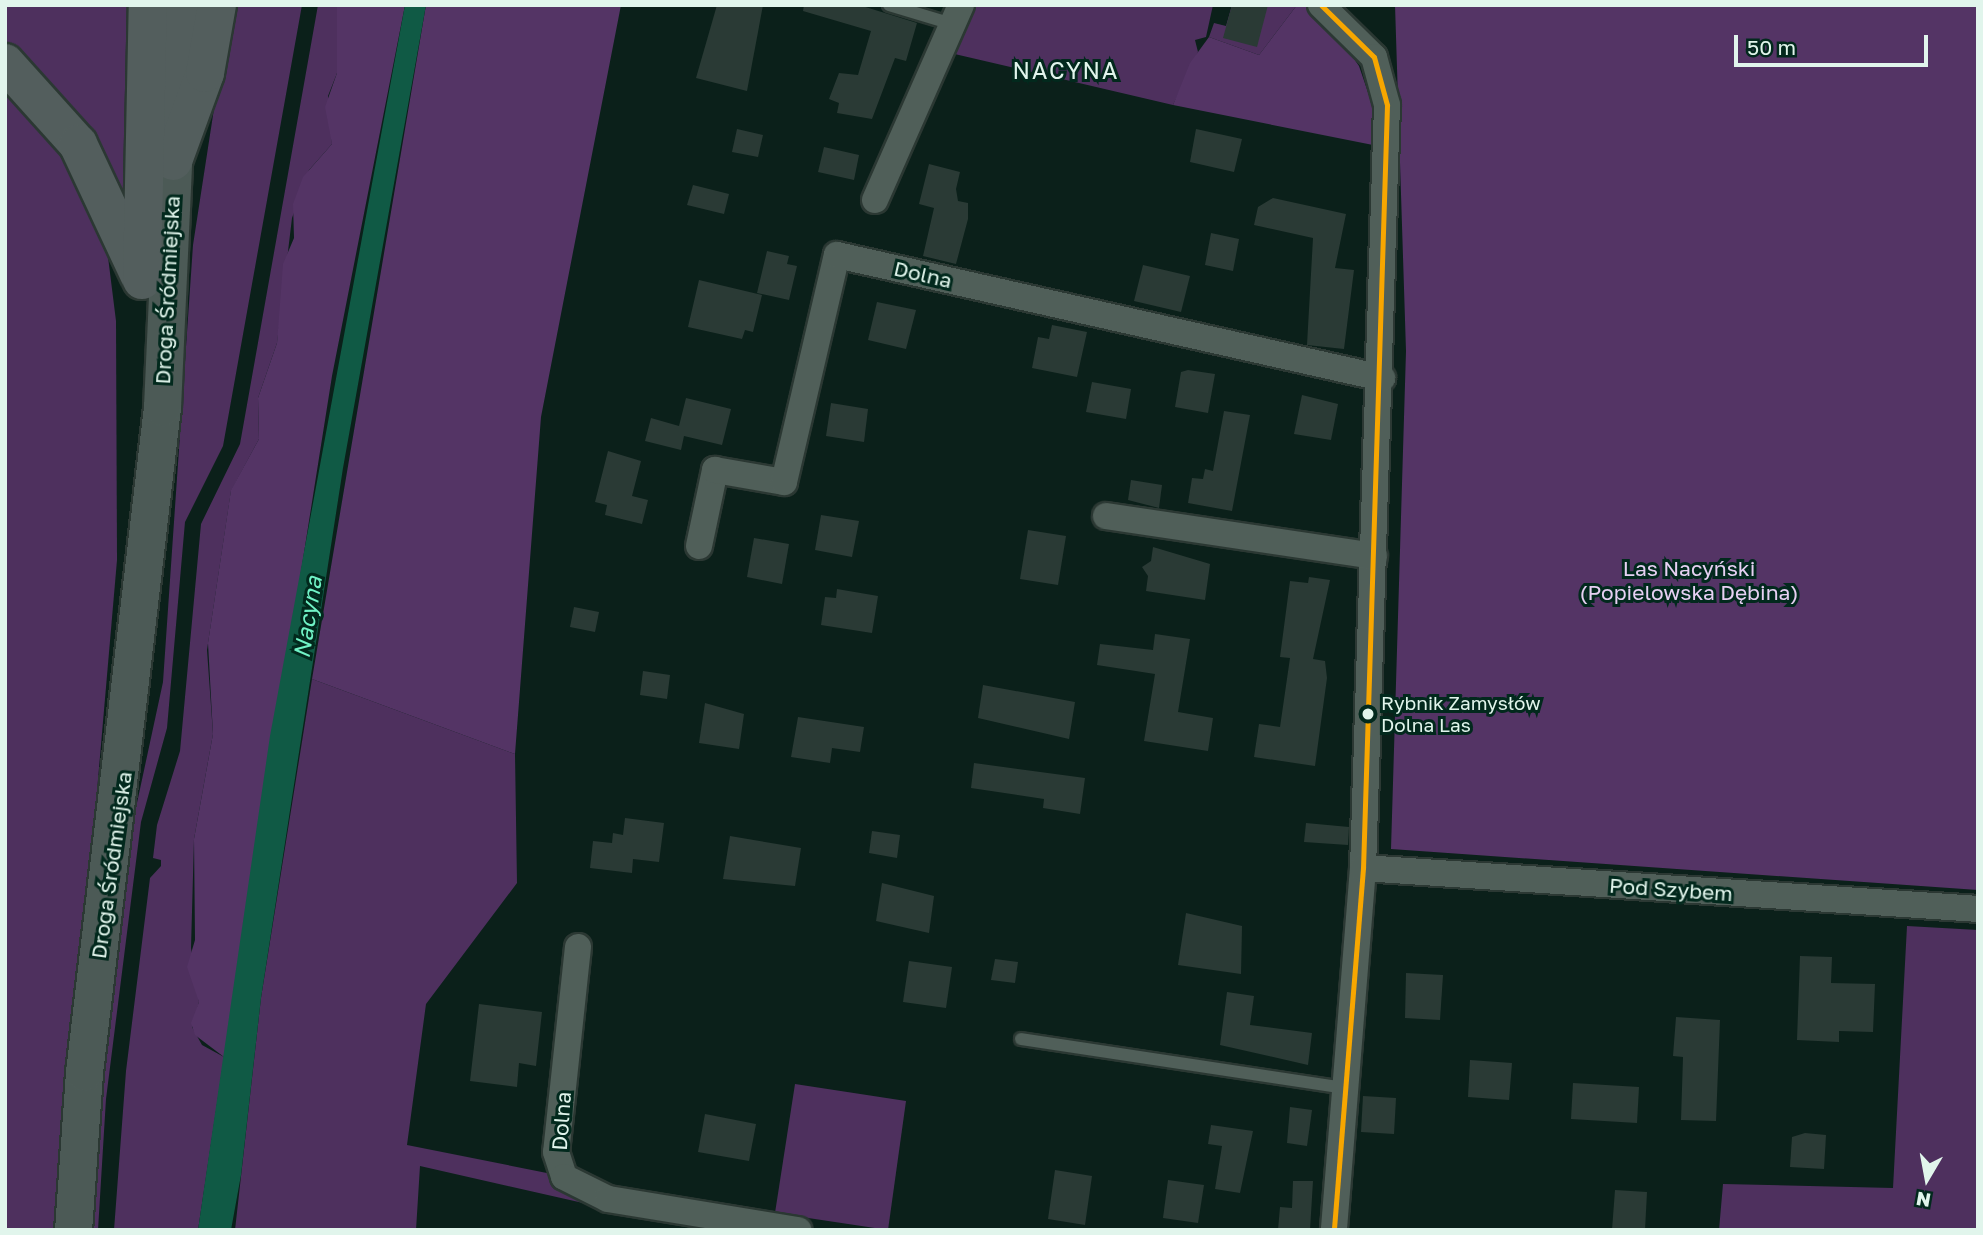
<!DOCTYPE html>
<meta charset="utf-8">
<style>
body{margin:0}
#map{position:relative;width:1983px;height:1235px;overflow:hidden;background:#0b201a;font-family:"Golos Text",sans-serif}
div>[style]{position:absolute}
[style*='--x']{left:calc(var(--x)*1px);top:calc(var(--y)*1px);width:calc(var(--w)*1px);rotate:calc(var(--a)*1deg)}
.green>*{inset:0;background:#4e305e}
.forest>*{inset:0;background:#543465}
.water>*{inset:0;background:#105a45}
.building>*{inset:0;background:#2a3a35}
.roads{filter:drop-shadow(2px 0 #2b3833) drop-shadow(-2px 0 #2b3833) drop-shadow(0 2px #2b3833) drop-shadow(0 -2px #2b3833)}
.service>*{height:12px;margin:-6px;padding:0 6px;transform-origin:6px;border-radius:6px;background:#505f59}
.minor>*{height:26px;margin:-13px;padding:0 13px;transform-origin:13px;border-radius:13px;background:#505f59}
.secondary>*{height:37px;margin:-18.5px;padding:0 18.5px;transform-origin:18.5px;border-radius:18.5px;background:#4c5a56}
.primary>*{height:38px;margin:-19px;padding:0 19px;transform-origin:19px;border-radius:19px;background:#535e5d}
.bus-1>*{height:5px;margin:-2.5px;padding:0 2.5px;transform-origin:2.5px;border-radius:2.5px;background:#f7a600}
.dots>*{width:19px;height:19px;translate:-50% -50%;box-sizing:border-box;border:4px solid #02291d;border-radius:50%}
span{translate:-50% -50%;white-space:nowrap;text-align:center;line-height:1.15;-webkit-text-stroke:6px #02291d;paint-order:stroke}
.bus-label{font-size:19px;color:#e1f5ec}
.left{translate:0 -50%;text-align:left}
.street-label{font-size:21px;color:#e1f5ec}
.park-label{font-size:21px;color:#e7d0f3}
.neighbourhood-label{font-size:23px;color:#e1f5ec;letter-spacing:2px}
.water-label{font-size:23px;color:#70f3c6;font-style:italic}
.frame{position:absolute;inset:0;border:7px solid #e1f5ec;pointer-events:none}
.north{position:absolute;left:1892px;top:1144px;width:70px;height:70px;-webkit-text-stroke:5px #02291d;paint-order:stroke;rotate:190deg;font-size:19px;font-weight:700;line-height:28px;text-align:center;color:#e1f5ec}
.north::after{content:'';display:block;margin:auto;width:24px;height:32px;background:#e1f5ec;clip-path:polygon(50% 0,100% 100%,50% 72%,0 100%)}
.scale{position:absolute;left:1734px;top:35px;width:194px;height:32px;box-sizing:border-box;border:4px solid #e1f5ec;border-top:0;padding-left:9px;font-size:21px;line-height:24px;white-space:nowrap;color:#e1f5ec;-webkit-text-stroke:5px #02291d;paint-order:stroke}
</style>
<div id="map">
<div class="green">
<div style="clip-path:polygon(5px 5px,136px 5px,128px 209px,5px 46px)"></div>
<div style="clip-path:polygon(230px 5px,302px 5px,223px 446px,185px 522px,167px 728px,141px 822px,106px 1099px,98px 1230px,89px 1230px,93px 1143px,129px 840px,163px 682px,193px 245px)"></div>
<div style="clip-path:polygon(318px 5px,337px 5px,337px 73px,328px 96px,332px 144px,309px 170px,292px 218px,277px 343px,258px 398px,259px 439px,231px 491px,207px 650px,213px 734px,194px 839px,191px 948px,199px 1002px,192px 1027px,202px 1045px,224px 1057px,198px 1230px,114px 1230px,126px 1071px,150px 878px,161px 866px,161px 860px,153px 858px,157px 825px,180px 751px,201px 524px,240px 444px)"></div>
<div style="clip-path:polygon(968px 5px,1213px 5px,1206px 37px,1195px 40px,1198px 52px,1173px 105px,946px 52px)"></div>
<div style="clip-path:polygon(1232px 5px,1297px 5px,1259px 55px,1209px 37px,1214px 23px,1226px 26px)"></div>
<div style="clip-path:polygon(5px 79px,53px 131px,107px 249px,116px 321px,117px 560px,59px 1230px,5px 1230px)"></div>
<div style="clip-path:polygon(312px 679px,515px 754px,517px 883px,426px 1004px,407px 1145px,662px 1196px,614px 1210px,420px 1166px,416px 1230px,235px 1230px,261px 998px)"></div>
<div style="clip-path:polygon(1907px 926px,1978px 930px,1978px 1230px,1719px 1230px,1723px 1184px,1893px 1188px)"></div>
<div style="clip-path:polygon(795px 1084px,906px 1101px,888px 1230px,775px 1213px)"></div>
</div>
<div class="forest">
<div style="clip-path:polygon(337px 5px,405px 5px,332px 376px,224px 1057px,195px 1035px,191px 1023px,199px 1002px,187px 967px,195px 940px,194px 839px,213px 734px,208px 643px,231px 490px,259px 439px,258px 398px,277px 343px,283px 264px,294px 238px,293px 204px,303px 177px,332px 144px,325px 107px,337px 73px)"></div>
<div style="clip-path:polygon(426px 5px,621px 5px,541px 417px,515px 754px,312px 679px)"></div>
<div style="clip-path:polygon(1297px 5px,1308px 5px,1333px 29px,1359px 66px,1373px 107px,1373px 145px,1173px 105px,1190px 63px,1209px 37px,1259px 55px)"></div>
<div style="clip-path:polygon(1395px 5px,1978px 5px,1978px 890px,1391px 849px,1406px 351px)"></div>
</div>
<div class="water">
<div style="clip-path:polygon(405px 5px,426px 5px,343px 468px,261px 998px,241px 1175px,231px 1230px,198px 1230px,270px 736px)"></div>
</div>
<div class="building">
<div style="clip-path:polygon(717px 5px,763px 5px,747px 91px,696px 78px)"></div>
<div style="clip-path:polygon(804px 5px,859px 5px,917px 23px,906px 61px,895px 58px,872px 119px,837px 113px,839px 103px,829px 99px,839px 73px,858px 75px,871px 31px,803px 11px)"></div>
<div style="clip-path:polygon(1232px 5px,1268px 5px,1257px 47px,1223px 38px)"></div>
<div style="clip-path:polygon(737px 129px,763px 135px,758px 157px,732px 152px)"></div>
<div style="clip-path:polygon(1196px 129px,1242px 139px,1234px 172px,1190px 162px)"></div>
<div style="clip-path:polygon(824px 147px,859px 155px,854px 180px,818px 172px)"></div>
<div style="clip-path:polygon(929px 164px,960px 172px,956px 189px,958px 201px,968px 203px,968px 219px,956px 264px,923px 256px,934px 208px,919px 204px)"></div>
<div style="clip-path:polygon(693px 185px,729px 194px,724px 214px,687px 205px)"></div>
<div style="clip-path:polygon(1273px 198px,1346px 214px,1335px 268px,1354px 270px,1344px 349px,1307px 345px,1313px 238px,1254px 225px,1258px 207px)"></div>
<div style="clip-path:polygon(1211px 233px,1239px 239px,1233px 271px,1205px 265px)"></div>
<div style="clip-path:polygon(767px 251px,789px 256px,787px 264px,797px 266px,789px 300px,757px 293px)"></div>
<div style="clip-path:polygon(1143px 265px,1190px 276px,1181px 312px,1134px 301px)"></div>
<div style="clip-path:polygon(699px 280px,762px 295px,753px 332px,745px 330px,742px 339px,688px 327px)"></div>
<div style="clip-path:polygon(877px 302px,916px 310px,906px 349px,868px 340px)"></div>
<div style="clip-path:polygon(1052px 325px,1087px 332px,1077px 377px,1032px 368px,1038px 337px,1049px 339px)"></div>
<div style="clip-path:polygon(1188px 370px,1215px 374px,1208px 413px,1175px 407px,1181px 372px)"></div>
<div style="clip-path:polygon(1092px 382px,1131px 389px,1126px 419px,1086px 412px)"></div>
<div style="clip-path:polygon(1302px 395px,1338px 404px,1331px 440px,1294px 434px)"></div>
<div style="clip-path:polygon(686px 398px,731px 409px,722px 445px,684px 436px,681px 450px,645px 441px,651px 418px,679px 426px)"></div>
<div style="clip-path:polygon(831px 403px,868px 409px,864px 442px,826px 436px)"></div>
<div style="clip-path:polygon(1224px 411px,1250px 415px,1232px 511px,1188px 503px,1192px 478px,1203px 479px,1205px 469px,1213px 471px)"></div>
<div style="clip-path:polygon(608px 451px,641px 461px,632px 496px,648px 500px,642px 524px,605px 515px,607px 505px,595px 502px)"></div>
<div style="clip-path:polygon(1131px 480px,1162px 485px,1159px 508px,1128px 500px)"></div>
<div style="clip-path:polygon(821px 515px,859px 521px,852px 557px,815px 550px)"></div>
<div style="clip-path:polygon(1028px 530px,1066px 536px,1058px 585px,1020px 579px)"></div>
<div style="clip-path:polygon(754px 538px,789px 544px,782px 584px,747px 577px)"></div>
<div style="clip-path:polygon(1153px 547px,1210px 564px,1205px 600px,1146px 591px,1148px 576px,1142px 567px,1151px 561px)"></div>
<div style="clip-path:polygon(1309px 577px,1330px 580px,1313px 659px,1325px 661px,1327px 678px,1315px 766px,1254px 757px,1259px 724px,1280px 727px,1290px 658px,1280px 657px,1290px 581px,1308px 583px)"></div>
<div style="clip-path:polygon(837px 589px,878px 596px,872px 633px,821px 625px,825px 597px,836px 598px)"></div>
<div style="clip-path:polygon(574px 607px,599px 612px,595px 632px,570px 627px)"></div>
<div style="clip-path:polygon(1155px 634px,1190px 639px,1178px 712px,1213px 718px,1208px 751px,1144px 741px,1155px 674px,1097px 665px,1100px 644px,1153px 650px)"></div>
<div style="clip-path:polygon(643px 671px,670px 675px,667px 699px,640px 695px)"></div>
<div style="clip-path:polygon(983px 685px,1075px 702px,1069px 739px,978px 718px)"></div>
<div style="clip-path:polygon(705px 703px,744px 714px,739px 749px,699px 743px)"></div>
<div style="clip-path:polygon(798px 717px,864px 727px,860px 752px,832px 748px,830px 763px,791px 757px)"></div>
<div style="clip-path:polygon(974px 763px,1085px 778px,1080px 814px,1043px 808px,1044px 799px,971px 788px)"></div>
<div style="clip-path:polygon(625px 818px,664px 823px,659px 862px,633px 859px,632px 873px,590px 868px,593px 841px,612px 843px,613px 833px,623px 835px)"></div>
<div style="clip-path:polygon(1306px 823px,1349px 827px,1348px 845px,1304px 842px)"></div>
<div style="clip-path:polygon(872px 831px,900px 835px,897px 858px,869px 853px)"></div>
<div style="clip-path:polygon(730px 836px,801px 848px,795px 886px,723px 879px)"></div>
<div style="clip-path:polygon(882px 883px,934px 896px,929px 933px,876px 921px)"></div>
<div style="clip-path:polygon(1186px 913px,1242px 926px,1241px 974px,1178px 965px)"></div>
<div style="clip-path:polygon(1800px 956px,1832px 957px,1831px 983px,1875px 984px,1873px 1032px,1839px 1031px,1839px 1042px,1797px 1040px)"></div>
<div style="clip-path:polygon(995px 959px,1018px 962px,1015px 983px,991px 980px)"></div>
<div style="clip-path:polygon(909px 961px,952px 967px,946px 1008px,903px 1002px)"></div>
<div style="clip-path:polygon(1406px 973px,1443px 975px,1440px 1020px,1405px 1018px)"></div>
<div style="clip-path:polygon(1227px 992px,1254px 996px,1250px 1025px,1312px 1033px,1308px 1065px,1220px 1045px)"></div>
<div style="clip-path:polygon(479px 1004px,542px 1012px,536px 1066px,519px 1063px,517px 1087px,470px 1081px)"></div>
<div style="clip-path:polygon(1676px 1017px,1720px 1020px,1716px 1121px,1681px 1120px,1683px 1057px,1673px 1056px)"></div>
<div style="clip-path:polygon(1470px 1060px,1512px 1063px,1509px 1100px,1468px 1097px)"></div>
<div style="clip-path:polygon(1573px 1083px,1639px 1087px,1637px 1123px,1571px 1119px)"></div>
<div style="clip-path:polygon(1363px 1096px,1396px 1098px,1394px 1134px,1361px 1132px)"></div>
<div style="clip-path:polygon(1290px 1107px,1312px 1110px,1307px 1146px,1287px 1143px)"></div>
<div style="clip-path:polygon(705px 1114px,756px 1124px,749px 1161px,698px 1152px)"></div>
<div style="clip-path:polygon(1211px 1125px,1253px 1131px,1240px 1193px,1215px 1189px,1222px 1146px,1208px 1144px)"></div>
<div style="clip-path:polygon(1805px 1133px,1826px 1135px,1824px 1169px,1790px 1167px,1792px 1137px)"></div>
<div style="clip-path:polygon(1055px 1170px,1092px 1176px,1085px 1225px,1048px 1219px)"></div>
<div style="clip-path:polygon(1168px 1180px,1204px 1185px,1198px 1223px,1163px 1218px)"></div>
<div style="clip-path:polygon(1293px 1181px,1313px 1181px,1310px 1230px,1278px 1230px,1280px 1207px,1292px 1208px)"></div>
<div style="clip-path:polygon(1615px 1190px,1647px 1192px,1645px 1230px,1612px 1230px)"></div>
</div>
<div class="roads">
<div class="service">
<div style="--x:889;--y:5;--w:66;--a:16.8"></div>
<div style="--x:1021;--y:1039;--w:329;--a:8.6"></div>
</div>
<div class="minor">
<div style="--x:1321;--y:5;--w:74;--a:44.5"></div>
<div style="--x:1374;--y:57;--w:50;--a:74.8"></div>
<div style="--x:1387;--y:105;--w:763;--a:91.8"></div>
<div style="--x:1363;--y:868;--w:363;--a:94.6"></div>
<div style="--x:875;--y:200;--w:213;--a:-66.2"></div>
<div style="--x:1106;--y:516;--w:271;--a:8.5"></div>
<div style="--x:699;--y:546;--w:78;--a:-78.1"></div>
<div style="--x:715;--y:470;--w:70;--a:9.9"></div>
<div style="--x:784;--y:482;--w:233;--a:-76.9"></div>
<div style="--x:837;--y:255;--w:559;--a:12.72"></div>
<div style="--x:1363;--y:868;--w:616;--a:3.81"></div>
<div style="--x:578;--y:947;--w:206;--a:96.1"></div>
<div style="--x:556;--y:1152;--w:26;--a:72"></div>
<div style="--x:564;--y:1177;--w:49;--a:26.6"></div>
<div style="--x:608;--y:1199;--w:193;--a:9.3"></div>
</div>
<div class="secondary">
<div style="--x:73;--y:1230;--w:158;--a:-86"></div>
<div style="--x:84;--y:1072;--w:670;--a:-83.31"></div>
<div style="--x:162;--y:407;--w:246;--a:-87.4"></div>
</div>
<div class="primary">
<div style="--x:5;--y:63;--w:109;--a:48"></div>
<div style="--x:78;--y:144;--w:144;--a:64.9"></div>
<div style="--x:175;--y:121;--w:116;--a:-87.5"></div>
<div style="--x:173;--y:161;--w:94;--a:-70"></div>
<div style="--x:205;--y:73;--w:69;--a:-80"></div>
<div style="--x:142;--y:280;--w:275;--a:-88.8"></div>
</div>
</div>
<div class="bus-1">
<div style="--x:1321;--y:5;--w:74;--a:44.5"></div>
<div style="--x:1374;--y:57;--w:50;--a:74.8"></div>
<div style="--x:1387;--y:105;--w:763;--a:91.8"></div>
<div style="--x:1363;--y:868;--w:363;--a:94.6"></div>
</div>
<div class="dots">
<div style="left:1368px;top:714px;background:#e1f5ec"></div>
</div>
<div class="bus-label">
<span class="left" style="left:1381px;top:714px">Rybnik Zamysłów<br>Dolna Las</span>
</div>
<div class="street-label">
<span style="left:923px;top:274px;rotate:13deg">Dolna</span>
<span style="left:167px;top:290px;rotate:-87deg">Droga Śródmiejska</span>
<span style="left:111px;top:865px;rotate:-82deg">Droga Śródmiejska</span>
<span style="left:1671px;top:889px;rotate:4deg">Pod Szybem</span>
<span style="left:561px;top:1121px;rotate:-86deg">Dolna</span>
</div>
<div class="park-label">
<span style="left:1689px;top:580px">Las Nacyński<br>(Popielowska Dębina)</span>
</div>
<div class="neighbourhood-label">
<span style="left:1066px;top:70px">NACYNA</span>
</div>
<div class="water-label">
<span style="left:307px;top:617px;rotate:-81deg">Nacyna</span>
</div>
<div class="frame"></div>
<div class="north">N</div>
<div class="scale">50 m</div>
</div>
